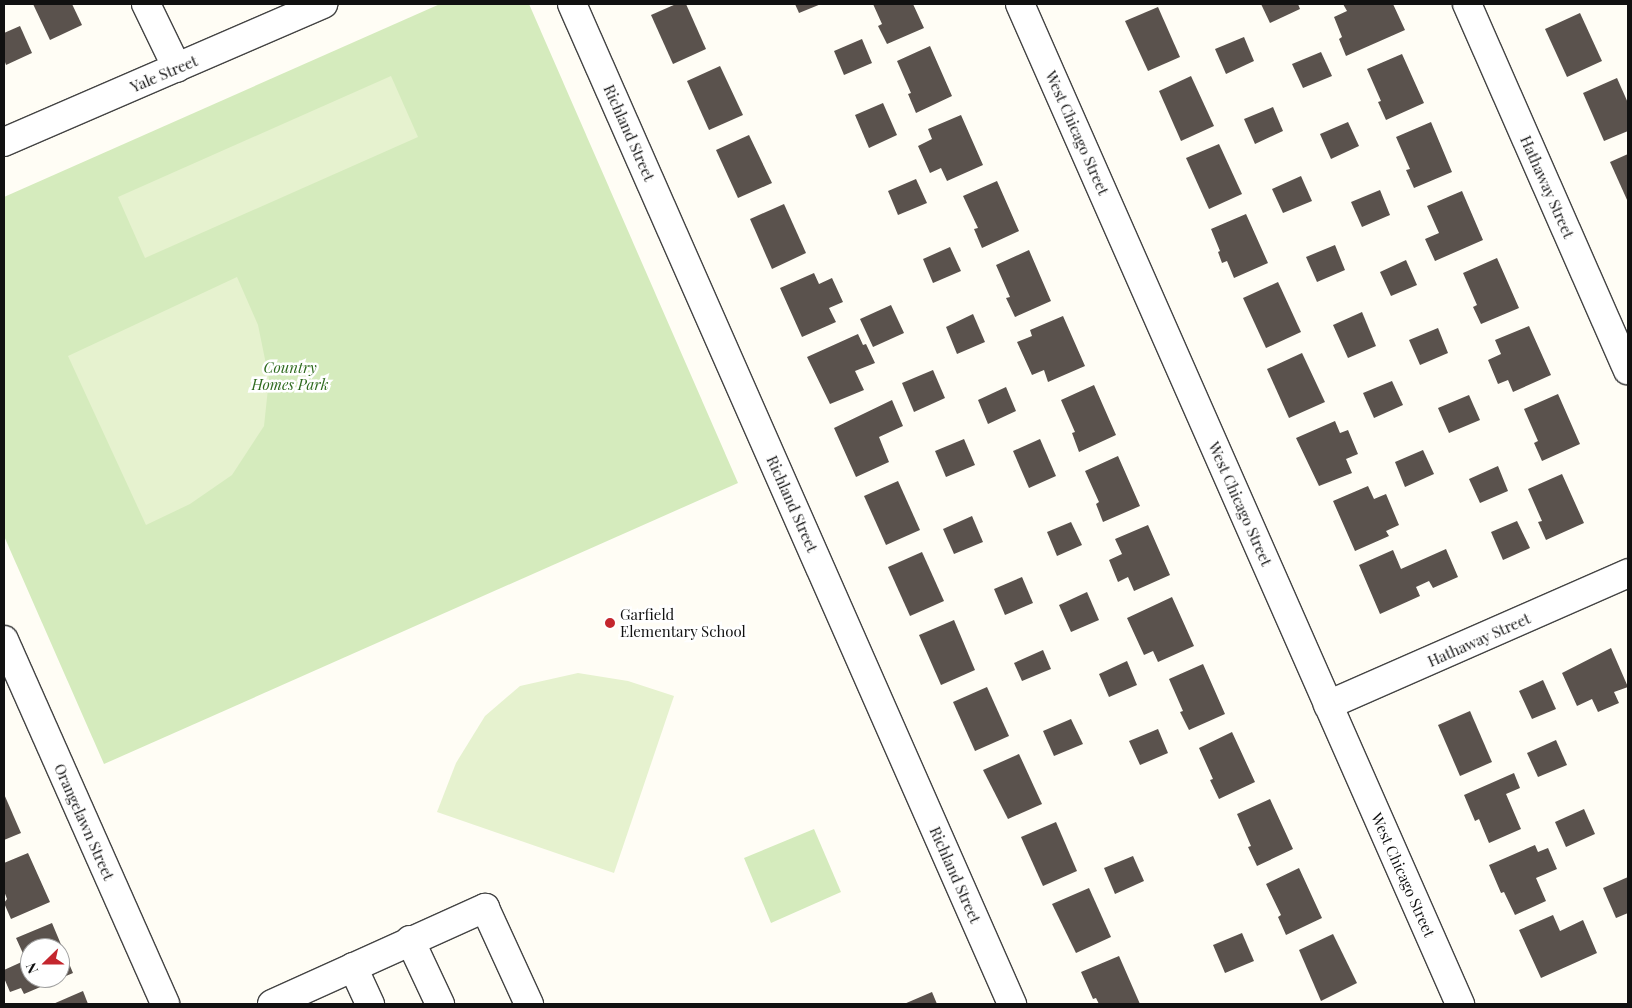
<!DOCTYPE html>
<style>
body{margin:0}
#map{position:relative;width:1632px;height:1008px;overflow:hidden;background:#fffdf5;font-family:"Playfair Display",serif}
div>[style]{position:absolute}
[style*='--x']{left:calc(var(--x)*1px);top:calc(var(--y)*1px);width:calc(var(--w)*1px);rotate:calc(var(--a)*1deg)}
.green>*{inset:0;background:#d5ebbd}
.pitch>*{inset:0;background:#e6f2cf}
.building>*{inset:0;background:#5a524d}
.roads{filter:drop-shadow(1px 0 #444) drop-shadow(-1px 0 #444) drop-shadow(0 1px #444) drop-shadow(0 -1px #444)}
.minor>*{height:28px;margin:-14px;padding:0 14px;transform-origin:14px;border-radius:14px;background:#fff}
.dots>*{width:14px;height:14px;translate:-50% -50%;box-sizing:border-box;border:2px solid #fff;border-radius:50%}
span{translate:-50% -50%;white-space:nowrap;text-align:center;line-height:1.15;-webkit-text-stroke:5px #fff;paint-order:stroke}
.street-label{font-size:15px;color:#111}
.park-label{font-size:15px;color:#2f6b1f;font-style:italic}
.poi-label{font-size:15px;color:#111}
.left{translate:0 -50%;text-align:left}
.frame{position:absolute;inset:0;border:5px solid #111;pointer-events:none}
.north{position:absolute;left:20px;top:938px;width:50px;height:50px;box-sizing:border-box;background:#fff;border:1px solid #a0a0a0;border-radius:50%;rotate:248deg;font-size:14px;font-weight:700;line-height:20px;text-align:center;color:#111}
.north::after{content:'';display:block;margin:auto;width:18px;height:22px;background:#c4262e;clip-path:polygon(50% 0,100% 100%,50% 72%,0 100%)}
</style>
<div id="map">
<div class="green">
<div style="clip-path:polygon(440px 4px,529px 4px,738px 483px,104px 764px,4px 536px,4px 197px)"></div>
<div style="clip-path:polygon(814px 829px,841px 892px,771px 923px,744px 858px)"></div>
</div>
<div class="pitch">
<div style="clip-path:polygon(391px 76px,418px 137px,145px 258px,118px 197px)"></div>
<div style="clip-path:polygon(237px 277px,258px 325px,269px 379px,264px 426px,232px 475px,190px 504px,146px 525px,68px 356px)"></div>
<div style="clip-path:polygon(578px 673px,628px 681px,674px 696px,614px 873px,437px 812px,456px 763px,485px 716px,520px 686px)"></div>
</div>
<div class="building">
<div style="clip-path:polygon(33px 4px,72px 4px,82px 25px,50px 40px)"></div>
<div style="clip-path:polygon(676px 4px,686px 4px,706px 49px,673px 64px,651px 15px)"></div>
<div style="clip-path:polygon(795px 4px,821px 4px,799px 13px)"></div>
<div style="clip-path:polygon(873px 4px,913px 4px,924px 28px,887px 44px,878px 26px,882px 24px)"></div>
<div style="clip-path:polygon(1261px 4px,1298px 4px,1300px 9px,1270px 23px)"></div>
<div style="clip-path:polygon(1343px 4px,1393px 4px,1405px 30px,1346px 56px,1339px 39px,1342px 37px,1334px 17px,1347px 11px)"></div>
<div style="clip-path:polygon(1158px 7px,1180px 57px,1148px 71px,1125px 21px)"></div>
<div style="clip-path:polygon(1580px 13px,1602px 61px,1567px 77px,1545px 29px)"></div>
<div style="clip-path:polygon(20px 26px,32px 53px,6px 65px,4px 59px,4px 33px)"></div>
<div style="clip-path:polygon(1244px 37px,1254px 61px,1226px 74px,1215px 49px)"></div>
<div style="clip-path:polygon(862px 39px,872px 63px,844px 75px,834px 51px)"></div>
<div style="clip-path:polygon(930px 46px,952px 96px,916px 113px,908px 94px,911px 93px,897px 61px)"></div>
<div style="clip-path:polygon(1321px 52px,1332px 76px,1303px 88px,1292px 64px)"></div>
<div style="clip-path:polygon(1402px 54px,1424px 103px,1386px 120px,1378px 102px,1381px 101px,1367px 69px)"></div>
<div style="clip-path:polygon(720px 66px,743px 115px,709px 130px,687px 81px)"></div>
<div style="clip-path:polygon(1191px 76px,1214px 126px,1181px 141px,1159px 91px)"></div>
<div style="clip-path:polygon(1617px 78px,1628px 103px,1628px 131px,1604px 141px,1583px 93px)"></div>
<div style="clip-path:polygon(883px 103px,897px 135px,869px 148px,855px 115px)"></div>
<div style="clip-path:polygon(1273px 107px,1283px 131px,1255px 144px,1244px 119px)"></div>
<div style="clip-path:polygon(961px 115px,983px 165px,947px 181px,941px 168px,930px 173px,918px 146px,932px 139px,928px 129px)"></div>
<div style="clip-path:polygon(1348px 122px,1359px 146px,1331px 159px,1320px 134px)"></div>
<div style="clip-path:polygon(1431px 122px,1452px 172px,1414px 188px,1406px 170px,1410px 169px,1396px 137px)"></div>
<div style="clip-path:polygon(749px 135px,772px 183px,738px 198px,716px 150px)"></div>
<div style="clip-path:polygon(1219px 144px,1242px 194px,1209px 209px,1186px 158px)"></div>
<div style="clip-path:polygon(1628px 154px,1628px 202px,1610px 162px)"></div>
<div style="clip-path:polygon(1301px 176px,1312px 201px,1283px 213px,1272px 189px)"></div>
<div style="clip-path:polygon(916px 179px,927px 203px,898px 215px,888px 191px)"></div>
<div style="clip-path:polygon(997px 181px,1019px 231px,982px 248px,974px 229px,978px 228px,963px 196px)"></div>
<div style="clip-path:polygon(1380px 190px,1390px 215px,1362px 227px,1351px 202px)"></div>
<div style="clip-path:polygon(1462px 191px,1483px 240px,1435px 261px,1425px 239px,1439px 233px,1427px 206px)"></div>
<div style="clip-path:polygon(784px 204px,806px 253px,772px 269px,750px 219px)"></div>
<div style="clip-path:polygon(1246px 214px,1268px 263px,1234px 278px,1227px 261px,1222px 263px,1218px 252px,1220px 251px,1211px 229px)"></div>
<div style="clip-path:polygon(1335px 245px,1345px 270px,1317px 282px,1306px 257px)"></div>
<div style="clip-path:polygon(950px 247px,961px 271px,933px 283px,923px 259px)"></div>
<div style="clip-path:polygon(1029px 250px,1051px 301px,1015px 317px,1006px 298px,1010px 297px,996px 265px)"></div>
<div style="clip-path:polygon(1497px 258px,1519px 308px,1481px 324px,1473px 307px,1477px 305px,1463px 273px)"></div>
<div style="clip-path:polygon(1406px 260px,1417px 285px,1391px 296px,1380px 272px)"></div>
<div style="clip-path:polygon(814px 273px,819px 284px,832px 278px,843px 302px,829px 308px,836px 322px,802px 337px,780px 288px)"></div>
<div style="clip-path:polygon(1278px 282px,1301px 332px,1266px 348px,1243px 298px)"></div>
<div style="clip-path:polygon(891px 305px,904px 333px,873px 347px,860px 319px)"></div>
<div style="clip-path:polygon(1362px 312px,1376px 346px,1348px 358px,1333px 325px)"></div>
<div style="clip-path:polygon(973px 314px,985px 342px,957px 354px,946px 327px)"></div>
<div style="clip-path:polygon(1063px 316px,1085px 366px,1048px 382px,1044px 370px,1032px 375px,1017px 342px,1032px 336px,1030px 330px)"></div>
<div style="clip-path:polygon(1529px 326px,1551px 375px,1513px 392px,1508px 380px,1498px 384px,1488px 360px,1501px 354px,1495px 340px)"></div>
<div style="clip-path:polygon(1438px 328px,1448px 353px,1420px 365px,1409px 340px)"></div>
<div style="clip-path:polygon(858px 334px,863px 345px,866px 344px,875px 363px,855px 371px,864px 390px,830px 404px,807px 357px)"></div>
<div style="clip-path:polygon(1302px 353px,1325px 402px,1289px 418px,1267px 369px)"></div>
<div style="clip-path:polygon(933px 370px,945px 398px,914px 412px,902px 383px)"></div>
<div style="clip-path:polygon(1392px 381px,1403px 405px,1374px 418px,1363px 393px)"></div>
<div style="clip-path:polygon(1094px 385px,1116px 435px,1079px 452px,1072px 433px,1075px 432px,1061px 400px)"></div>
<div style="clip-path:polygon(1006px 387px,1016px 411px,988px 424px,978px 400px)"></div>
<div style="clip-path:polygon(1558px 394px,1580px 444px,1542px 461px,1534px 443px,1538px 441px,1524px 409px)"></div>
<div style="clip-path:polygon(1469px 395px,1480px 420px,1449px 433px,1438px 408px)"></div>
<div style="clip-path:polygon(892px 400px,903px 426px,879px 437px,889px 462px,856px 477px,834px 428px)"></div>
<div style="clip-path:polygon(1335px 421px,1340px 433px,1348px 430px,1358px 454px,1346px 459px,1352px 473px,1319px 486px,1296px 438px)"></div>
<div style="clip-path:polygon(964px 439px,975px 465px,946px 477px,935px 451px)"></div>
<div style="clip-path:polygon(1040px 439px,1056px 476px,1029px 488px,1013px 451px)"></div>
<div style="clip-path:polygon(1423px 450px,1434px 474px,1405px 487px,1395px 462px)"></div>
<div style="clip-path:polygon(1118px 456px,1140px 506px,1103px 522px,1096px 504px,1099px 502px,1085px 471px)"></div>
<div style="clip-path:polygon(1498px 466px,1508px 491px,1480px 503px,1469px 479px)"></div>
<div style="clip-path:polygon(1562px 474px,1584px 523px,1546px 540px,1538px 522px,1542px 521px,1528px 489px)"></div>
<div style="clip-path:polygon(898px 481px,920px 530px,886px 545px,864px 496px)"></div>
<div style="clip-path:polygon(1368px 486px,1374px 499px,1386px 494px,1399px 525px,1386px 531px,1389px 536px,1355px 551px,1333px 501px)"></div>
<div style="clip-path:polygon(972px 516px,983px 542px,954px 554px,943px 529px)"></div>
<div style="clip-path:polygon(1517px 521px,1530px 548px,1503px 560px,1491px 532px)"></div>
<div style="clip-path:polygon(1071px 522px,1082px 545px,1057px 556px,1047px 532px)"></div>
<div style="clip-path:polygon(1148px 525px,1170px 575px,1134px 591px,1128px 577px,1118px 582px,1109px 560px,1122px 554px,1115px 539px)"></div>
<div style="clip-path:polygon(1446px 549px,1458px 577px,1433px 588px,1429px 581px,1416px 587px,1420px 596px,1380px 614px,1359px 565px,1393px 550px,1401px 569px)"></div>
<div style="clip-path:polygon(922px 552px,944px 601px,910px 616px,888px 567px)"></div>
<div style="clip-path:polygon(1022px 577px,1033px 603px,1005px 615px,994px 589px)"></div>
<div style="clip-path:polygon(1087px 592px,1099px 620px,1071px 632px,1059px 605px)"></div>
<div style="clip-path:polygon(1172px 597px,1194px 646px,1158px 662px,1153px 651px,1144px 655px,1127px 618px)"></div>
<div style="clip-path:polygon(954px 620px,975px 670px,941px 685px,919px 635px)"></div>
<div style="clip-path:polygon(1611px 648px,1628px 687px,1614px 692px,1619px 703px,1598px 712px,1592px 699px,1577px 706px,1562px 673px)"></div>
<div style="clip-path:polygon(1043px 650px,1051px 669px,1022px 681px,1014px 663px)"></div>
<div style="clip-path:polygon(1127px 661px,1137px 685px,1109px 697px,1099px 674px)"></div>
<div style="clip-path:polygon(1203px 664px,1225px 714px,1189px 730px,1180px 712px,1183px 711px,1169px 679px)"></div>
<div style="clip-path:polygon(1543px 680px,1556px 709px,1532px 719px,1519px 691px)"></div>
<div style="clip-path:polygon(987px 687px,1009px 736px,975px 751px,953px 702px)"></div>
<div style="clip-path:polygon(1470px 711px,1492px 762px,1460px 776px,1438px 725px)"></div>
<div style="clip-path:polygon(1071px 719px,1083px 744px,1054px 756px,1043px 731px)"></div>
<div style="clip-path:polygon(1158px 729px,1168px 753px,1140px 765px,1129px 741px)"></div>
<div style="clip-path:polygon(1232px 732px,1255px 782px,1219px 799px,1210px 780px,1213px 779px,1199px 748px)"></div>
<div style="clip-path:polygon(1556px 740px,1567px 765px,1538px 777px,1527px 753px)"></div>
<div style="clip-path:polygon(1019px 754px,1042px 804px,1008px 819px,983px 770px)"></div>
<div style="clip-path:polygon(1514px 773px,1520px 788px,1506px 794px,1521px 829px,1489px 843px,1479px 819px,1475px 821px,1464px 795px)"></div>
<div style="clip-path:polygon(4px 794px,21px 833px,4px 840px)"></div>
<div style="clip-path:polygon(1270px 799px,1293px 849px,1257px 866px,1248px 847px,1251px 846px,1237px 814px)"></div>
<div style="clip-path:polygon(1584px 809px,1595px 834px,1566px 847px,1555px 822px)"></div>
<div style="clip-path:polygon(1056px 822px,1077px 871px,1043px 886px,1021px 837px)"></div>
<div style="clip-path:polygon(1535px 845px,1538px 852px,1548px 848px,1557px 869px,1536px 878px,1546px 901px,1515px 915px,1504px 892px,1501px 893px,1489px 865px)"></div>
<div style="clip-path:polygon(28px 853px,50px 902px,11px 919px,4px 903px,7px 899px,4px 891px,4px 863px)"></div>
<div style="clip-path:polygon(1133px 856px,1144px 881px,1115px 894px,1104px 868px)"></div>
<div style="clip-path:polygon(1299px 868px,1322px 918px,1286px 935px,1278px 917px,1281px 915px,1266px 884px)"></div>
<div style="clip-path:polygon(1628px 877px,1628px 913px,1616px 918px,1603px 888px)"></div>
<div style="clip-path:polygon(1089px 888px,1111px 937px,1076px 953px,1052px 904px)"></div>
<div style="clip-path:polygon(1553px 915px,1560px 931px,1583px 920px,1597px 953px,1541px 978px,1519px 930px)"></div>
<div style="clip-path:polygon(evenodd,52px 923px,73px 973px,24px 994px,21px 988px,10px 992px,4px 978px,4px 970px,26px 960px,16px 938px,52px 923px,30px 948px,60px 948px,60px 978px,30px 978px,30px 948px)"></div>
<div style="clip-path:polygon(1242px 933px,1254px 961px,1225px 973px,1213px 945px)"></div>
<div style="clip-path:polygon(1333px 934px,1357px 983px,1321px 1001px,1299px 950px)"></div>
<div style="clip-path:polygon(1119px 956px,1140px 1004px,1099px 1004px,1096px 998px,1093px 999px,1081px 972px)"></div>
<div style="clip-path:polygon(83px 991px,88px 1004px,53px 1004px)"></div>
<div style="clip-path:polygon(932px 992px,937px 1004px,904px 1004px)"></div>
</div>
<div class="roads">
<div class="minor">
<div style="--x:146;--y:4;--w:71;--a:64.2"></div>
<div style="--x:572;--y:4;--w:1093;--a:66.25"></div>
<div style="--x:1020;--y:4;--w:1093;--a:66.25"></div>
<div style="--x:1467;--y:4;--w:400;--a:66.3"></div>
<div style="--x:4;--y:142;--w:348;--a:-23.4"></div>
<div style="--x:4;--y:640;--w:398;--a:66.1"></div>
<div style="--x:1328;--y:705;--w:328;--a:-23.7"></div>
<div style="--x:410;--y:940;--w:71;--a:64.9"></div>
<div style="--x:353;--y:967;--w:41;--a:65.3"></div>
<div style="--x:272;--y:1004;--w:234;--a:-24.3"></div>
<div style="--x:485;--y:908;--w:106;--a:65.4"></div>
</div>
</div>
<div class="dots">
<div style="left:610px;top:623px;background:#c4262e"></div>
</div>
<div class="street-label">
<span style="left:164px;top:74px;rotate:-23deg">Yale Street</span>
<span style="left:629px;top:133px;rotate:66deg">Richland Street</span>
<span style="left:1077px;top:133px;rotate:66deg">West Chicago Street</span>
<span style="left:1547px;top:187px;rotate:66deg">Hathaway Street</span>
<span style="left:792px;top:504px;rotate:66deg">Richland Street</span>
<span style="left:1240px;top:504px;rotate:66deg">West Chicago Street</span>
<span style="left:1479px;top:640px;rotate:-24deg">Hathaway Street</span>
<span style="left:84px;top:822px;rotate:66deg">Orangelawn Street</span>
<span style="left:955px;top:875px;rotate:66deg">Richland Street</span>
<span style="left:1403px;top:875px;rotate:66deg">West Chicago Street</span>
</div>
<div class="park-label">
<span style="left:290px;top:376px">Country<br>Homes Park</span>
</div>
<div class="poi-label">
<span class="left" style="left:620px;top:623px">Garfield<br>Elementary School</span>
</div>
<div class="frame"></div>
<div class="north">N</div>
</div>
